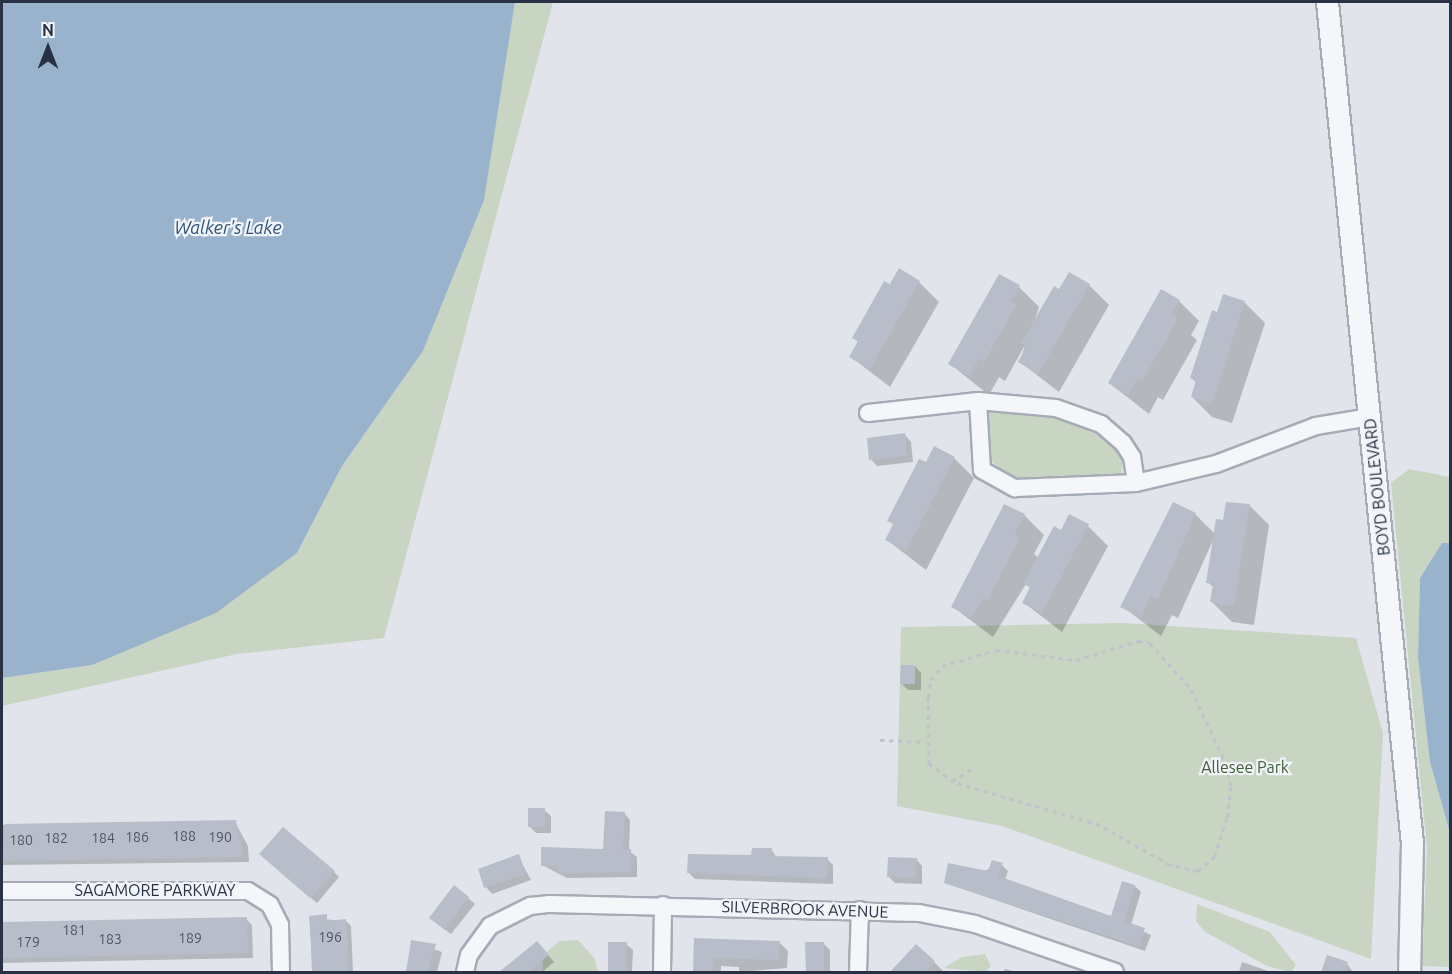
<!DOCTYPE html>
<style>
body{margin:0}
#map{position:relative;width:1452px;height:974px;overflow:hidden;background:#e1e5eb;font-family:Ubuntu,sans-serif}
div>[style]{position:absolute}
[style*='--x']{left:calc(var(--x)*1px);top:calc(var(--y)*1px);width:calc(var(--w)*1px);rotate:calc(var(--a)*1deg)}
.green>*{inset:0;background:#c7d5c2}
.water>*{inset:0;background:#9ab3cd}
.shadow>*{inset:0;background:#0003}
.building>*{inset:0;background:#b8bec9}
.path>*{height:3px;margin-top:-1.5px;transform-origin:0;background:repeating-linear-gradient(90deg,#bfc3ca 0 4.5px,transparent 0 9px)}
.roads{filter:drop-shadow(2px 0 #a6acb6) drop-shadow(-2px 0 #a6acb6) drop-shadow(0 2px #a6acb6) drop-shadow(0 -2px #a6acb6)}
.minor>*{height:16px;margin:-8px;padding:0 8px;transform-origin:8px;border-radius:8px;background:#f4f6f9}
.tertiary>*{height:21px;margin:-10.5px;padding:0 10.5px;transform-origin:10.5px;border-radius:10.5px;background:#f4f6f9}
span{translate:-50% -50%;white-space:nowrap;text-align:center;line-height:1.15;-webkit-text-stroke:4.5px #f1f4f8;paint-order:stroke}
.number-label{font-size:14px;color:#4c5565}
.number-label span{-webkit-text-stroke-width:0}
.street-label{font-size:16px;color:#283244}
.park-label{font-size:16px;color:#3d6035}
.water-label{font-size:18px;color:#30517a;font-style:italic}
.frame{position:absolute;inset:0;border:3px solid #283244;pointer-events:none}
.north{position:absolute;left:18px;top:18px;width:60px;height:60px;-webkit-text-stroke:4px #f1f4f8;paint-order:stroke;rotate:0deg;font-size:16px;font-weight:700;line-height:24px;text-align:center;color:#283244}
.north::after{content:'';display:block;margin:auto;width:21px;height:27px;background:#283244;clip-path:polygon(50% 0,100% 100%,50% 72%,0 100%)}
</style>
<div id="map">
<div class="green">
<div style="clip-path:polygon(515px 2px,553px 2px,384px 638px,237px 654px,2px 706px,2px 678px,92px 665px,297px 553px,342px 466px,423px 351px,483px 200px)"></div>
<div style="clip-path:polygon(996px 408px,1080px 422px,1124px 456px,1121px 474px,1035px 482px,1005px 474px,985px 454px,988px 413px)"></div>
<div style="clip-path:polygon(1409px 469px,1450px 477px,1450px 543px,1442px 543px,1420px 578px,1418px 658px,1430px 762px,1450px 833px,1450px 967px,1422px 966px,1427px 848px,1391px 483px)"></div>
<div style="clip-path:polygon(1122px 623px,1356px 638px,1383px 733px,1371px 959px,1002px 826px,897px 806px,901px 627px)"></div>
<div style="clip-path:polygon(1197px 904px,1270px 932px,1296px 965px,1291px 972px,1267px 966px,1205px 932px,1196px 921px)"></div>
<div style="clip-path:polygon(578px 940px,595px 959px,598px 972px,543px 972px,543px 955px,560px 941px)"></div>
<div style="clip-path:polygon(985px 954px,991px 966px,986px 972px,944px 968px,962px 957px)"></div>
</div>
<div class="water">
<div style="clip-path:polygon(2px 2px,515px 2px,484px 200px,423px 351px,342px 466px,297px 553px,216px 613px,92px 665px,2px 678px)"></div>
<div style="clip-path:polygon(1442px 543px,1450px 543px,1450px 833px,1430px 762px,1418px 658px,1420px 578px)"></div>
</div>
<div class="shadow">
<div style="clip-path:polygon(919px 282px,939px 302px,890px 387px,851px 357px,859px 343px,854px 338px,890px 286px)"></div>
<div style="clip-path:polygon(1089px 285px,1109px 305px,1059px 392px,1020px 362px,1025px 345px,1005px 381px,999px 377px,989px 395px,950px 364px,1019px 287px,1039px 307px,1034px 323px,1060px 291px)"></div>
<div style="clip-path:polygon(1224px 296px,1245px 303px,1265px 323px,1232px 423px,1212px 417px,1192px 397px,1197px 383px,1191px 378px)"></div>
<div style="clip-path:polygon(1179px 301px,1199px 321px,1191px 335px,1197px 340px,1163px 400px,1158px 397px,1149px 414px,1109px 383px)"></div>
<div style="clip-path:polygon(905px 435px,911px 442px,913px 462px,877px 466px,871px 459px)"></div>
<div style="clip-path:polygon(954px 458px,974px 478px,926px 570px,887px 540px,894px 525px,889px 520px,927px 464px)"></div>
<div style="clip-path:polygon(1173px 504px,1195px 514px,1215px 534px,1224px 521px,1249px 505px,1269px 525px,1254px 625px,1232px 622px,1212px 602px,1214px 588px,1208px 582px,1214px 538px,1178px 618px,1172px 615px,1161px 636px,1122px 606px)"></div>
<div style="clip-path:polygon(1024px 515px,1044px 535px,1034px 554px,1039px 558px,1061px 532px,1088px 526px,1108px 546px,1062px 632px,1023px 602px,1031px 589px,1026px 584px,993px 637px,953px 607px)"></div>
<div style="clip-path:polygon(915px 666px,921px 673px,921px 690px,908px 690px,902px 684px)"></div>
<div style="clip-path:polygon(544px 810px,551px 816px,551px 833px,536px 833px,529px 826px)"></div>
<div style="clip-path:polygon(624px 813px,630px 820px,629px 851px,637px 857px,637px 877px,567px 878px,542px 865px,605px 850px)"></div>
<div style="clip-path:polygon(235px 822px,248px 846px,249px 862px,2px 865px,2px 825px)"></div>
<div style="clip-path:polygon(771px 849px,777px 858px,827px 859px,833px 865px,833px 884px,695px 879px,689px 873px)"></div>
<div style="clip-path:polygon(519px 858px,531px 880px,492px 894px,486px 887px)"></div>
<div style="clip-path:polygon(267px 859px,334px 872px,339px 877px,317px 903px)"></div>
<div style="clip-path:polygon(916px 859px,922px 866px,922px 884px,895px 883px,889px 877px)"></div>
<div style="clip-path:polygon(1002px 865px,1008px 871px,1005px 880px,1112px 918px,1135px 886px,1141px 892px,1131px 925px,1151px 935px,1145px 951px,945px 883px)"></div>
<div style="clip-path:polygon(468px 898px,475px 904px,451px 934px,437px 924px)"></div>
<div style="clip-path:polygon(310px 918px,346px 921px,351px 926px,353px 972px,312px 972px)"></div>
<div style="clip-path:polygon(246px 919px,252px 925px,253px 958px,2px 963px,2px 923px)"></div>
<div style="clip-path:polygon(695px 939px,780px 943px,788px 951px,787px 968px,739px 972px,739px 967px,721px 966px,721px 972px,695px 972px)"></div>
<div style="clip-path:polygon(413px 942px,442px 952px,437px 972px,406px 972px)"></div>
<div style="clip-path:polygon(610px 943px,626px 944px,633px 950px,632px 972px,609px 972px)"></div>
<div style="clip-path:polygon(823px 943px,830px 950px,830px 972px,807px 972px,807px 944px)"></div>
<div style="clip-path:polygon(916px 946px,934px 962px,944px 972px,892px 972px)"></div>
<div style="clip-path:polygon(543px 949px,554px 962px,542px 972px,513px 972px,508px 967px)"></div>
<div style="clip-path:polygon(1328px 957px,1347px 964px,1353px 972px,1322px 972px)"></div>
<div style="clip-path:polygon(1242px 962px,1271px 972px,1239px 972px)"></div>
<div style="clip-path:polygon(1005px 969px,1016px 972px,1004px 972px)"></div>
</div>
<div class="building">
<div style="clip-path:polygon(899px 268px,920px 281px,870px 369px,849px 357px,858px 341px,852px 338px,884px 281px,890px 284px)"></div>
<div style="clip-path:polygon(1069px 272px,1090px 284px,1038px 374px,1018px 362px,1027px 346px,1021px 343px,1054px 286px,1059px 289px)"></div>
<div style="clip-path:polygon(999px 274px,1020px 285px,1011px 301px,1017px 304px,984px 362px,979px 358px,969px 376px,948px 364px)"></div>
<div style="clip-path:polygon(1161px 289px,1180px 300px,1171px 315px,1178px 319px,1142px 381px,1137px 379px,1128px 395px,1108px 383px)"></div>
<div style="clip-path:polygon(1223px 294px,1245px 301px,1212px 404px,1191px 397px,1196px 380px,1190px 378px,1212px 310px,1217px 312px)"></div>
<div style="clip-path:polygon(905px 433px,907px 456px,869px 460px,867px 438px)"></div>
<div style="clip-path:polygon(934px 446px,955px 457px,906px 551px,885px 540px,893px 524px,887px 521px,919px 459px,926px 462px)"></div>
<div style="clip-path:polygon(1173px 502px,1196px 513px,1158px 599px,1151px 596px,1141px 617px,1120px 607px)"></div>
<div style="clip-path:polygon(1226px 502px,1250px 504px,1234px 606px,1210px 602px,1213px 584px,1206px 583px,1216px 519px,1223px 520px)"></div>
<div style="clip-path:polygon(1004px 504px,1025px 514px,1014px 535px,1020px 537px,988px 600px,983px 598px,972px 618px,951px 607px)"></div>
<div style="clip-path:polygon(1069px 514px,1089px 524px,1042px 613px,1022px 603px,1030px 587px,1023px 584px,1054px 526px,1061px 530px)"></div>
<div style="clip-path:polygon(901px 665px,915px 665px,915px 684px,900px 684px)"></div>
<div style="clip-path:polygon(528px 808px,545px 808px,545px 827px,528px 827px)"></div>
<div style="clip-path:polygon(605px 811px,625px 812px,623px 849px,631px 849px,631px 872px,559px 873px,559px 866px,541px 866px,541px 847px,603px 849px)"></div>
<div style="clip-path:polygon(236px 820px,244px 857px,2px 861px,5px 824px)"></div>
<div style="clip-path:polygon(283px 827px,335px 871px,310px 898px,259px 854px)"></div>
<div style="clip-path:polygon(752px 848px,772px 848px,771px 856px,828px 857px,827px 878px,687px 873px,688px 854px,751px 855px)"></div>
<div style="clip-path:polygon(519px 854px,526px 874px,484px 888px,478px 869px)"></div>
<div style="clip-path:polygon(888px 857px,917px 858px,916px 878px,887px 877px)"></div>
<div style="clip-path:polygon(992px 860px,1003px 863px,998px 876px,1111px 916px,1122px 881px,1135px 885px,1124px 921px,1145px 928px,1139px 946px,944px 883px,948px 863px,988px 871px)"></div>
<div style="clip-path:polygon(454px 885px,469px 897px,444px 929px,429px 918px)"></div>
<div style="clip-path:polygon(327px 914px,327px 921px,346px 919px,349px 972px,313px 972px,309px 916px)"></div>
<div style="clip-path:polygon(247px 917px,248px 953px,2px 958px,2px 922px)"></div>
<div style="clip-path:polygon(694px 938px,780px 941px,779px 960px,713px 958px,713px 972px,693px 972px)"></div>
<div style="clip-path:polygon(411px 940px,436px 944px,427px 972px,406px 972px)"></div>
<div style="clip-path:polygon(537px 941px,549px 955px,528px 972px,499px 972px)"></div>
<div style="clip-path:polygon(608px 942px,627px 942px,626px 972px,608px 972px)"></div>
<div style="clip-path:polygon(805px 942px,824px 942px,824px 972px,806px 972px)"></div>
<div style="clip-path:polygon(916px 944px,935px 961px,925px 972px,890px 972px)"></div>
<div style="clip-path:polygon(1327px 955px,1348px 962px,1345px 972px,1321px 972px)"></div>
</div>
<div class="path">
<div style="--x:1138;--y:641;--w:12;--a:9"></div>
<div style="--x:1150;--y:643;--w:62;--a:48.3"></div>
<div style="--x:1191;--y:689;--w:83;--a:65"></div>
<div style="--x:1226;--y:764;--w:23;--a:77"></div>
<div style="--x:1231;--y:786;--w:32;--a:97"></div>
<div style="--x:1227;--y:818;--w:40;--a:108"></div>
<div style="--x:1215;--y:856;--w:23;--a:139"></div>
<div style="--x:1198;--y:871;--w:29;--a:-168"></div>
<div style="--x:1170;--y:865;--w:81;--a:-150.3"></div>
<div style="--x:1100;--y:825;--w:152;--a:-163.6"></div>
<div style="--x:954;--y:782;--w:31;--a:-144"></div>
<div style="--x:929;--y:764;--w:67;--a:-90.9"></div>
<div style="--x:928;--y:697;--w:17;--a:-80"></div>
<div style="--x:931;--y:680;--w:18;--a:-52"></div>
<div style="--x:942;--y:666;--w:56;--a:-16.5"></div>
<div style="--x:996;--y:650;--w:81;--a:7.1"></div>
<div style="--x:1076;--y:660;--w:65;--a:-17"></div>
<div style="--x:880;--y:740;--w:46;--a:2.5"></div>
<div style="--x:952;--y:781;--w:23;--a:-31"></div>
</div>
<div class="roads">
<div class="minor">
<div style="--x:978;--y:401;--w:69;--a:86.7"></div>
<div style="--x:982;--y:470;--w:38;--a:29"></div>
<div style="--x:1015;--y:488;--w:121;--a:-2.4"></div>
<div style="--x:1136;--y:483;--w:82;--a:-13.4"></div>
<div style="--x:1216;--y:464;--w:107;--a:-20.8"></div>
<div style="--x:1316;--y:426;--w:55;--a:-9.5"></div>
<div style="--x:868;--y:413;--w:111;--a:-6.2"></div>
<div style="--x:978;--y:401;--w:78;--a:5.1"></div>
<div style="--x:1056;--y:408;--w:48;--a:19.6"></div>
<div style="--x:1101;--y:424;--w:29;--a:41"></div>
<div style="--x:1123;--y:443;--w:17;--a:57"></div>
<div style="--x:1132;--y:457;--w:26;--a:81"></div>
<div style="--x:2;--y:891;--w:246;--a:0"></div>
<div style="--x:248;--y:891;--w:26;--a:32"></div>
<div style="--x:270;--y:905;--w:22;--a:63"></div>
<div style="--x:280;--y:925;--w:47;--a:88.8"></div>
<div style="--x:465;--y:972;--w:17;--a:-77"></div>
<div style="--x:469;--y:955;--w:36;--a:-54"></div>
<div style="--x:490;--y:926;--w:45;--a:-26.6"></div>
<div style="--x:530;--y:906;--w:20;--a:-6"></div>
<div style="--x:550;--y:904;--w:369;--a:1.4"></div>
<div style="--x:919;--y:913;--w:57;--a:11.1"></div>
<div style="--x:975;--y:924;--w:148;--a:18.9"></div>
<div style="--x:662;--y:972;--w:67;--a:-89.1"></div>
<div style="--x:858;--y:972;--w:62;--a:-88.2"></div>
</div>
<div class="tertiary">
<div style="--x:1327;--y:2;--w:845;--a:84.23"></div>
<div style="--x:1412;--y:843;--w:129;--a:91.3"></div>
</div>
</div>
<div class="number-label">
<span style="left:184px;top:836px">188</span>
<span style="left:137px;top:837px">186</span>
<span style="left:220px;top:837px">190</span>
<span style="left:56px;top:838px">182</span>
<span style="left:103px;top:838px">184</span>
<span style="left:21px;top:840px">180</span>
<span style="left:74px;top:930px">181</span>
<span style="left:330px;top:937px">196</span>
<span style="left:190px;top:938px">189</span>
<span style="left:110px;top:939px">183</span>
<span style="left:28px;top:942px">179</span>
</div>
<div class="street-label">
<span style="left:1377px;top:487px;rotate:-96deg">BOYD BOULEVARD</span>
<span style="left:155px;top:890px">SAGAMORE PARKWAY</span>
<span style="left:805px;top:909px;rotate:2deg">SILVERBROOK AVENUE</span>
</div>
<div class="park-label">
<span style="left:1245px;top:767px">Allesee Park</span>
</div>
<div class="water-label">
<span style="left:228px;top:227px">Walker's Lake</span>
</div>
<div class="frame"></div>
<div class="north">N</div>
</div>
